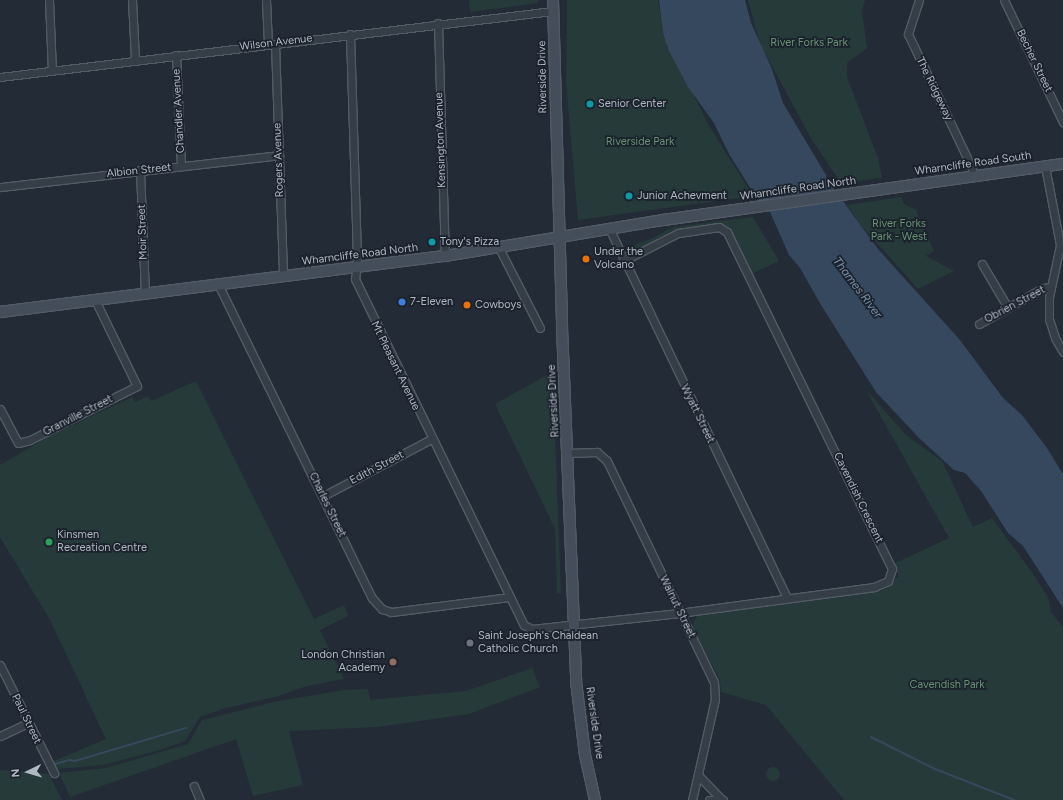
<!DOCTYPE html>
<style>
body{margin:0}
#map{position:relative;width:1063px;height:800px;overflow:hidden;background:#222b36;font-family:Figtree,sans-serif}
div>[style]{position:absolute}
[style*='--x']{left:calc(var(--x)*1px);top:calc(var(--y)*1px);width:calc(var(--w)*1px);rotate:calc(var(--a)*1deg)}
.green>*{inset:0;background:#273a3a}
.round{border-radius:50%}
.water>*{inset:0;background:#36485d}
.stream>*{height:2px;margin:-1px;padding:0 1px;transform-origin:1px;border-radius:1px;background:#36485d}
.roads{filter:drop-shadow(1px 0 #535b65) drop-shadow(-1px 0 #535b65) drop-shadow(0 1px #535b65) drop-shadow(0 -1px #535b65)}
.minor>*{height:7px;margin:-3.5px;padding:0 3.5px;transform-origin:3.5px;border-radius:3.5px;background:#353d47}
.secondary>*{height:10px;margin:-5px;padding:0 5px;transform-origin:5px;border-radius:5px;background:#444d5a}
.dots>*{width:11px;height:11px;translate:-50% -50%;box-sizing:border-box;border:2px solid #1b222c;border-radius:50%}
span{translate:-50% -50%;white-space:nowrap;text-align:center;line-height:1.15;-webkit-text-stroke:3.5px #1b222c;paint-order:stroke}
.street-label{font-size:11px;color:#b0b8c4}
.park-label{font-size:11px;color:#699371}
.poi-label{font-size:11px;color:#b0b8c4}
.left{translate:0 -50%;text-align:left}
.right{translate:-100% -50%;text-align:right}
.water-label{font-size:12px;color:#7a90aa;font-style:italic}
.north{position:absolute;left:8px;top:752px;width:40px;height:40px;-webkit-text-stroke:3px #1b222c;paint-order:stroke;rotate:265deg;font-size:11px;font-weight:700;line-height:16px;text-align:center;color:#b0b8c4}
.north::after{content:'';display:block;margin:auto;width:14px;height:18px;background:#b0b8c4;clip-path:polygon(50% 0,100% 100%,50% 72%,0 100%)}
</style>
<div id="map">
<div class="green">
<div style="clip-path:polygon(469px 0,538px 0,538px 3px,470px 12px)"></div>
<div style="clip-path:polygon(567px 0,658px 0,663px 33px,708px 124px,753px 196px,578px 220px,566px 83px)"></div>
<div style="clip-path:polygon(748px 0,865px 0,862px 11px,867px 48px,847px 63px,847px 77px,878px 158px,882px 178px,841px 183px,812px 140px,760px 44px)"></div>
<div style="clip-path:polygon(901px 197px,904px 204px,916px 210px,934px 251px,926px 256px,954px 271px,918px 289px,860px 224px,847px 205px)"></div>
<div style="clip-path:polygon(753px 217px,779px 261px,751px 274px,730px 228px,722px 223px,676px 229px,629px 253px,625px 248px,651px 239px,673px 227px)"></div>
<div style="clip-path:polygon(551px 373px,554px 407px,561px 593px,557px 593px,555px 529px,495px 404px)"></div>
<div style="clip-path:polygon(196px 381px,314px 619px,344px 605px,348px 616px,320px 630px,344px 679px,307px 686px,275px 697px,222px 709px,200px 717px,185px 741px,160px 750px,103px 765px,57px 769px,54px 761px,106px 739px,50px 620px,0 537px,0 465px,50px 436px,132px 397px,135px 402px,148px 396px,151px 401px)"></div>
<div style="clip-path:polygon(866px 390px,906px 435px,942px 461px,973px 527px,992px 518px,1031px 571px,1048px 597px,1051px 612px,1063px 627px,1063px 800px,844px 800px,766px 705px,721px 692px,720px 680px,692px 626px,697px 616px,883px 590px,899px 576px,893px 564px,949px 538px)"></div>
<div style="clip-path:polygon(532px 668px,540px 687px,469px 714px,378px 727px,289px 731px,303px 785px,253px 796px,236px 739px,70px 797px,59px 773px,106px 768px,188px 744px,202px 720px,278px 701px,344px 690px,368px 689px,370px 700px,466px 691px)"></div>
<div class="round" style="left:766px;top:767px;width:14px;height:14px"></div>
<div style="clip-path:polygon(0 770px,49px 774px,62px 800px,0 800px)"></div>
</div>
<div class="water">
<div style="clip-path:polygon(659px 0,745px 0,751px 23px,772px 69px,783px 103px,835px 190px,878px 249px,960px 340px,1003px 398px,1022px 415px,1047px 448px,1063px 474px,1063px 608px,1023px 546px,1008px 533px,981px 491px,965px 473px,954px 470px,919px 438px,876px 392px,821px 305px,800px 268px,789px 255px,770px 212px,754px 194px,729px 154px,714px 123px,688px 87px,669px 51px,663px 33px)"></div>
</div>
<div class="stream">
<div style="--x:871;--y:737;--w:72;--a:26.6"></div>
<div style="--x:935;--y:769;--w:85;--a:21.4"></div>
<div style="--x:55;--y:764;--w:15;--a:-16"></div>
<div style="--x:69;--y:760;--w:6;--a:9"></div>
<div style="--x:75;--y:761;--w:116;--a:-16.6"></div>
</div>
<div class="roads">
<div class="minor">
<div style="--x:49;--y:0;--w:71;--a:87.6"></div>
<div style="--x:132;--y:0;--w:60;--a:87.1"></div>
<div style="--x:266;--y:0;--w:44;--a:87.4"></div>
<div style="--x:919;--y:0;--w:36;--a:108"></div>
<div style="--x:908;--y:34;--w:148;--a:64.5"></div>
<div style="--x:972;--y:168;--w:8;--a:83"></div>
<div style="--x:1004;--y:0;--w:136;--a:64.2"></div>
<div style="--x:438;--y:23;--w:233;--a:88.3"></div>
<div style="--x:350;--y:34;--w:224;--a:88.2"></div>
<div style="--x:357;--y:258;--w:21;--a:95"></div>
<div style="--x:355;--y:279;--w:385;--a:64"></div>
<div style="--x:524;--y:625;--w:9;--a:27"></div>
<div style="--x:532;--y:629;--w:148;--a:-6.2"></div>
<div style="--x:679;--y:613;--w:197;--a:-7.6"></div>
<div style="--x:874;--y:587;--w:15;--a:-23"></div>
<div style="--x:888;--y:581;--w:13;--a:-72"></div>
<div style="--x:892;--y:569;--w:375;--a:-116.1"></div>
<div style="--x:727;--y:232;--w:9;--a:-148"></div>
<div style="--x:719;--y:227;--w:41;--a:171.7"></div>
<div style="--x:678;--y:233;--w:62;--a:153"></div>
<div style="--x:275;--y:44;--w:233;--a:88"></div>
<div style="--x:176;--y:55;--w:111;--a:87.4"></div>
<div style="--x:0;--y:77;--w:557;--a:-6.81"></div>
<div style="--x:1045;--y:166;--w:80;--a:79.2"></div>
<div style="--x:1060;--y:245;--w:53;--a:101.9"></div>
<div style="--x:1049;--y:297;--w:22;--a:90"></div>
<div style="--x:1049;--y:319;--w:20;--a:72"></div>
<div style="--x:1055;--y:338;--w:16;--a:60"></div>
<div style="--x:140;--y:170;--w:124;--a:87.7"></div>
<div style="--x:0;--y:187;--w:281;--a:-6.5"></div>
<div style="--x:609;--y:228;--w:411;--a:64.3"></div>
<div style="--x:498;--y:246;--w:92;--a:62.9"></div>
<div style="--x:982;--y:264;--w:51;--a:59.4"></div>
<div style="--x:218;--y:284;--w:350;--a:63.9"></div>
<div style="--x:372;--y:598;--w:15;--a:48"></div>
<div style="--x:382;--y:609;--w:9;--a:18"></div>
<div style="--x:391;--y:612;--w:119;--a:-7.2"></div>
<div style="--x:979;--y:324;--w:73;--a:-29.4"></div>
<div style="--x:1043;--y:288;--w:8;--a:-7"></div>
<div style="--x:0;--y:409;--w:38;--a:62"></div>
<div style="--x:18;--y:443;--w:12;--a:-14"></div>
<div style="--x:30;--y:440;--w:120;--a:-26.8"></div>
<div style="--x:137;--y:386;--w:96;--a:-116"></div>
<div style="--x:568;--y:453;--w:29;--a:-2"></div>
<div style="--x:597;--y:452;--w:13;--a:42"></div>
<div style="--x:607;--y:461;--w:246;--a:64.2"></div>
<div style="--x:714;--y:682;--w:17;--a:87"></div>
<div style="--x:715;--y:699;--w:104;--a:102.8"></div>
<div style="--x:323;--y:496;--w:122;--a:-27.8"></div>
<div style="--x:0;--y:665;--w:121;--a:63.4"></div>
<div style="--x:0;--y:736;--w:31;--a:-25"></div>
<div style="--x:698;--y:775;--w:33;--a:46"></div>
<div style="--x:194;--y:786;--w:15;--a:67"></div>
<div style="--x:709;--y:800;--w:14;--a:0"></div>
</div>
<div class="secondary">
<div style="--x:553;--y:0;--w:327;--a:88.4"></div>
<div style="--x:562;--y:327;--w:354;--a:87.7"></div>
<div style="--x:576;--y:681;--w:75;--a:83.1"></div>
<div style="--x:585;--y:755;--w:46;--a:77.5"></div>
<div style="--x:0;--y:312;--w:449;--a:-7.2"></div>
<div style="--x:445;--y:256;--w:221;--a:-9.4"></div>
<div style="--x:663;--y:220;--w:404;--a:-8"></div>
</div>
</div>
<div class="dots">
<div style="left:590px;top:104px;background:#0f9aa8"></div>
<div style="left:629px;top:196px;background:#0f9aa8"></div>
<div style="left:432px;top:242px;background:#0f9aa8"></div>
<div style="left:586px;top:259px;background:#e8710a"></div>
<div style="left:402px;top:302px;background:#3f7fe0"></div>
<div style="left:467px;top:305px;background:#e8710a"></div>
<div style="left:49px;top:542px;background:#2e9e5b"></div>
<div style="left:470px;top:643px;background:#6b7280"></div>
<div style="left:393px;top:662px;background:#8d6e63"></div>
</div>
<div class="street-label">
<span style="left:276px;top:43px;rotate:-7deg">Wilson Avenue</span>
<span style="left:1034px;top:61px;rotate:64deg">Becher Street</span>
<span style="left:543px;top:77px;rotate:-91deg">Riverside Drive</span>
<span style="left:934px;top:89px;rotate:64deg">The Ridgeway</span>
<span style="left:179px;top:111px;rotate:-93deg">Chandler Avenue</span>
<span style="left:441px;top:140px;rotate:-92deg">Kensington Avenue</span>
<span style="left:279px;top:160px;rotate:-92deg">Rogers Avenue</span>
<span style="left:973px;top:164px;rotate:-8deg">Wharncliffe Road South</span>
<span style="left:139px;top:171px;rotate:-6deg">Albion Street</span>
<span style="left:798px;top:189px;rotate:-8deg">Wharncliffe Road North</span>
<span style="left:143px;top:232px;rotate:-92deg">Moir Street</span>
<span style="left:360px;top:255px;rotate:-7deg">Wharncliffe Road North</span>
<span style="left:1015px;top:305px;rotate:-28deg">Obrien Street</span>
<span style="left:395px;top:366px;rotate:64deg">Mt Pleasant Avenue</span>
<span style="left:554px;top:401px;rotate:-93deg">Riverside Drive</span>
<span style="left:697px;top:414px;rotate:64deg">Wyatt Street</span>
<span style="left:78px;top:416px;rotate:-27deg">Granville Street</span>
<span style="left:377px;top:468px;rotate:-28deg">Edith Street</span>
<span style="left:858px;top:498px;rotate:64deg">Cavendish Crescent</span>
<span style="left:327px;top:505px;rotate:64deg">Charles Street</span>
<span style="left:677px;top:607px;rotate:64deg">Walnut Street</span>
<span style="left:26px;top:719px;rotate:64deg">Paul Street</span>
<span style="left:594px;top:723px;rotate:82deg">Riverside Drive</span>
</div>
<div class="park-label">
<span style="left:809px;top:43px">River Forks Park</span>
<span style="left:640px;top:142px">Riverside Park</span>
<span style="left:899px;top:231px">River Forks<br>Park - West</span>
<span style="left:947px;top:685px">Cavendish Park</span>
</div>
<div class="poi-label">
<span class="left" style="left:598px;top:104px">Senior Center</span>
<span class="left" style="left:637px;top:196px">Junior Achevment</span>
<span class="left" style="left:440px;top:242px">Tony's Pizza</span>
<span class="left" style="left:594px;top:259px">Under the<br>Volcano</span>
<span class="left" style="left:410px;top:302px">7-Eleven</span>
<span class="left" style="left:475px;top:305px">Cowboys</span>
<span class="left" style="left:57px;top:542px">Kinsmen<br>Recreation Centre</span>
<span class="left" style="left:478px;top:643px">Saint Joseph's Chaldean<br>Catholic Church</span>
<span class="right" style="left:385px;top:662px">London Christian<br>Academy</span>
</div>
<div class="water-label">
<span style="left:857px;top:288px;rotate:53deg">Thames River</span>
</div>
<div class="north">N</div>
</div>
